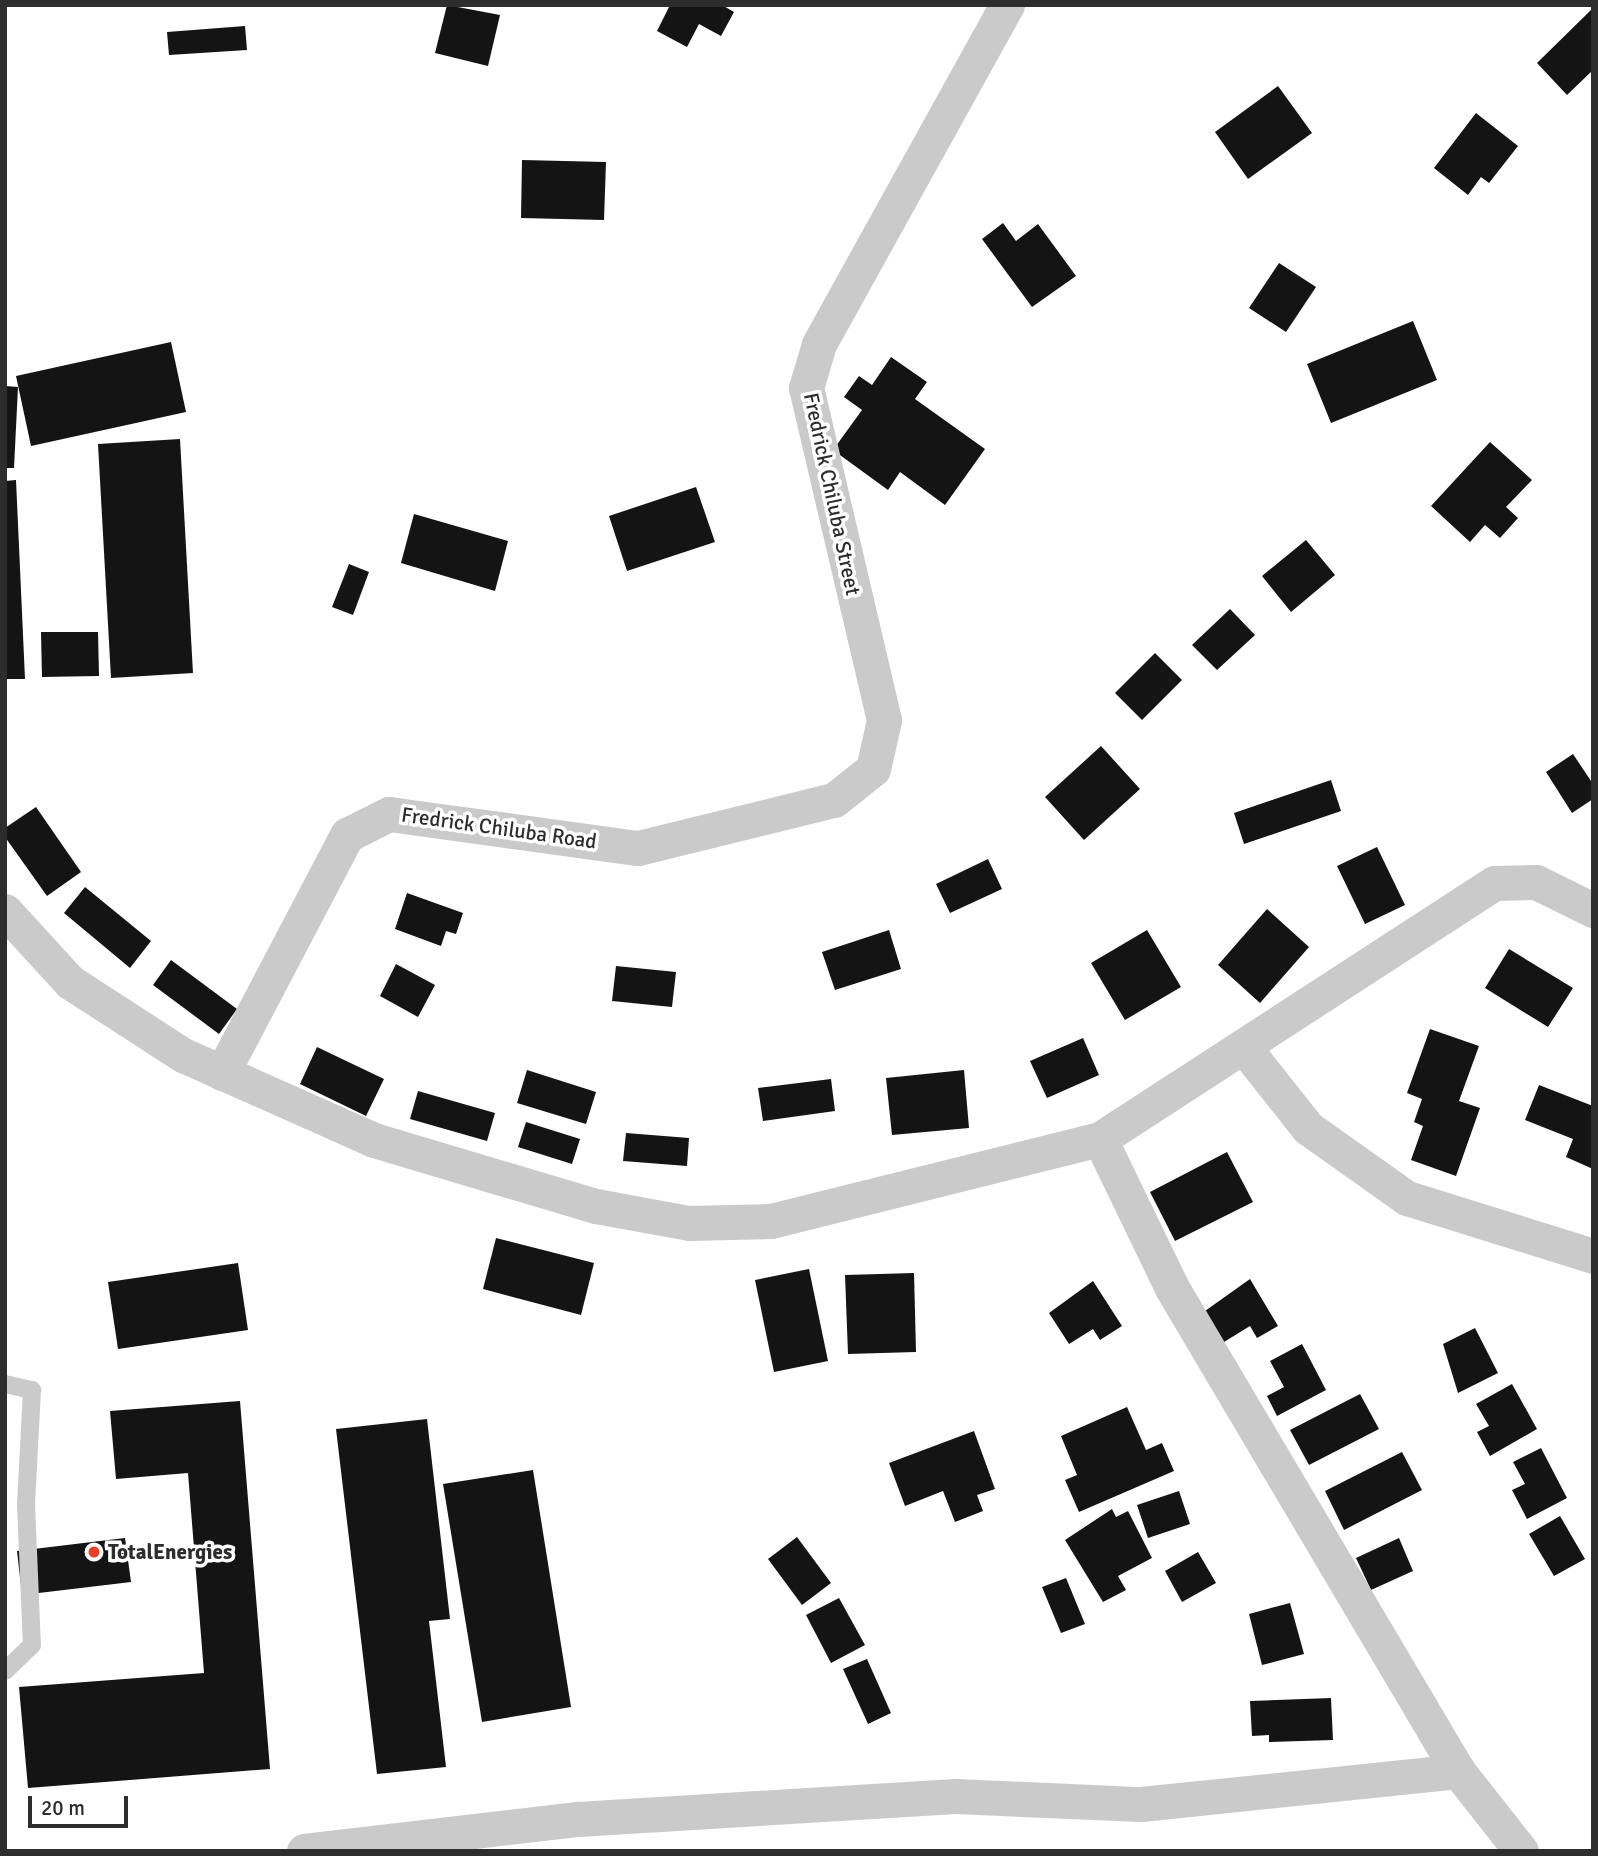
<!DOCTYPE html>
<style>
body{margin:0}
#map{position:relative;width:1598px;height:1856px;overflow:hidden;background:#fff;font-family:Signika,sans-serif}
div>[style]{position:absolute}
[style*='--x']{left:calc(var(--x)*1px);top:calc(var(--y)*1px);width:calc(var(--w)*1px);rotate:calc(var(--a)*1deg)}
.building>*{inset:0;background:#141414}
.service>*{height:18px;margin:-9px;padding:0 9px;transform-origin:9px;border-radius:9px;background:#cacaca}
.minor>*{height:35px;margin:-17.5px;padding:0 17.5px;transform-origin:17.5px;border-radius:17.5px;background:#cacaca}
.dots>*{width:19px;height:19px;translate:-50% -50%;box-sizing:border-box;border:4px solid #fff;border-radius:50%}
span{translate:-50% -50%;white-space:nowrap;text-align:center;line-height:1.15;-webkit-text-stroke:7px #fff;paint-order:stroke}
.street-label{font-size:21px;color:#2d2d2d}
.poi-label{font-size:21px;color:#2d2d2d;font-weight:700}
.left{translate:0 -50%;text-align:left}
.frame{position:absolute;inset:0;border:7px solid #2d2d2d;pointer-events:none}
.scale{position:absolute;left:28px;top:1796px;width:100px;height:32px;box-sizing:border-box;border:4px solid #2d2d2d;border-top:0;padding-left:9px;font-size:21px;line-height:24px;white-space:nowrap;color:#2d2d2d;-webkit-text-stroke:5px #fff;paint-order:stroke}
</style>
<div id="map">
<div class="building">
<div style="clip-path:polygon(447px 5px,500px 15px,488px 66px,435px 53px)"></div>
<div style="clip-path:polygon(670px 5px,722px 5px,734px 12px,721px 36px,699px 24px,687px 47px,657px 31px)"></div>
<div style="clip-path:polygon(1593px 8px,1593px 70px,1567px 95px,1537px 63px)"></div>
<div style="clip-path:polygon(245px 26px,247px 50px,169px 55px,167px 32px)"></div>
<div style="clip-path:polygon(1278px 86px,1312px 133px,1248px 179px,1215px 132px)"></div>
<div style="clip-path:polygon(1476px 113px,1518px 146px,1489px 183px,1481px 177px,1468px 195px,1434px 168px)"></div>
<div style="clip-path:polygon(522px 160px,606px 162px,604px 220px,521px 218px)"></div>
<div style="clip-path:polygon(1003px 223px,1016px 241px,1038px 224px,1076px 276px,1032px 307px,982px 239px)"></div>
<div style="clip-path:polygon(1279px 263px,1316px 287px,1286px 332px,1249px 308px)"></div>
<div style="clip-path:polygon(1413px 321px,1437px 380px,1331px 423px,1307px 364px)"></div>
<div style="clip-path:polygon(171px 342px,186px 412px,31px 446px,16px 376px)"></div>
<div style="clip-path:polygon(891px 357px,927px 382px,915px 399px,985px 449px,945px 505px,900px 472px,888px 490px,833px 450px,862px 410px,844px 397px,859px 376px,872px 385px)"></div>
<div style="clip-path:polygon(5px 386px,18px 387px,14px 468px,5px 468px)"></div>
<div style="clip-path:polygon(180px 439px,193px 673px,111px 678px,98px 444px)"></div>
<div style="clip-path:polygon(1490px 442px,1532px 480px,1506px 507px,1518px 518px,1500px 538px,1485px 525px,1470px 542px,1431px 506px)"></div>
<div style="clip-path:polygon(16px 480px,25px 679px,5px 679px,5px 481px)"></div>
<div style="clip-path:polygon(696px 487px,715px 542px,627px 571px,609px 516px)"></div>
<div style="clip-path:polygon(414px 514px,508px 541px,495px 591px,401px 563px)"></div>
<div style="clip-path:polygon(1306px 540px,1335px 575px,1291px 612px,1262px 576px)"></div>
<div style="clip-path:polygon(349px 564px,369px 572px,353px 615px,332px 607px)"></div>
<div style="clip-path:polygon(1230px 609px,1255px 635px,1217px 670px,1192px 645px)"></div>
<div style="clip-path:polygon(41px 632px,98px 632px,99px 676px,42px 677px)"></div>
<div style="clip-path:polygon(1155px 653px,1182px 680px,1142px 720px,1115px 693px)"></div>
<div style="clip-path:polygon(1101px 746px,1140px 789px,1084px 840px,1045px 797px)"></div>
<div style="clip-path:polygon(1573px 754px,1593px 784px,1593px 799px,1572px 813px,1546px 772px)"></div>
<div style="clip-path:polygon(1331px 780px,1341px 811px,1244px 844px,1234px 813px)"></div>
<div style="clip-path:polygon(36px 807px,81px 872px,47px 896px,5px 837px,5px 828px)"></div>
<div style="clip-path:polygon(1377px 847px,1405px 905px,1365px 924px,1337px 866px)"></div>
<div style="clip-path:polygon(988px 859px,1002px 889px,950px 913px,936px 884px)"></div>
<div style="clip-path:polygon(85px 887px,151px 941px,130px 968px,64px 913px)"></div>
<div style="clip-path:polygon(407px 893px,463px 913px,456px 934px,446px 931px,441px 946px,395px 929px)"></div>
<div style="clip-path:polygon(1267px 909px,1309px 947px,1260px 1003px,1218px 965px)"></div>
<div style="clip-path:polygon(889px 930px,901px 969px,835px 990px,822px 952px)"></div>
<div style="clip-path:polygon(1147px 930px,1181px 987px,1125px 1020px,1091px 963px)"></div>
<div style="clip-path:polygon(1509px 949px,1573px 988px,1548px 1027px,1485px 988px)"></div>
<div style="clip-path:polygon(171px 960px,237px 1009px,219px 1034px,153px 985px)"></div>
<div style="clip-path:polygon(396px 964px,435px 985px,418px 1017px,380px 996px)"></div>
<div style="clip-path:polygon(616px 966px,676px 972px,672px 1007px,612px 1001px)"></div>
<div style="clip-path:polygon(1430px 1029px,1479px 1046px,1459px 1101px,1480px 1108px,1456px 1176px,1411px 1160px,1423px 1126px,1414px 1122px,1422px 1099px,1407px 1093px)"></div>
<div style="clip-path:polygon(1083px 1038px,1099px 1075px,1047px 1098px,1030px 1061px)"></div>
<div style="clip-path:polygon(317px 1047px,384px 1079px,366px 1116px,300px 1084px)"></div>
<div style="clip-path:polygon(527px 1070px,596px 1092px,586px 1124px,517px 1103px)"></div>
<div style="clip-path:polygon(964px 1070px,969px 1128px,892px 1135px,886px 1078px)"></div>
<div style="clip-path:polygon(831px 1079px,835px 1111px,763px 1121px,758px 1088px)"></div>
<div style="clip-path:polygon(1539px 1085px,1593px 1106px,1593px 1169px,1566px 1157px,1573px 1139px,1525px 1120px)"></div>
<div style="clip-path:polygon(418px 1091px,495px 1113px,487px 1141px,410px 1119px)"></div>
<div style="clip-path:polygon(526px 1122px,580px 1139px,572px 1164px,518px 1147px)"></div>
<div style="clip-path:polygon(626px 1133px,689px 1138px,687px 1166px,623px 1161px)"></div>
<div style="clip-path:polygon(1227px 1152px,1253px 1202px,1175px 1241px,1150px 1192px)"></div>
<div style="clip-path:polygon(496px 1238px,594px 1263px,581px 1315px,483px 1289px)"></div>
<div style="clip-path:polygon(238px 1263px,248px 1330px,118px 1349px,108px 1282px)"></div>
<div style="clip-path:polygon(809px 1269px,828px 1361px,774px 1372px,755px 1280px)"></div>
<div style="clip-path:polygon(914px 1273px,916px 1352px,848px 1354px,845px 1275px)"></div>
<div style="clip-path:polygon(1250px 1279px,1278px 1326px,1257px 1338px,1250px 1326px,1224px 1342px,1205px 1311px)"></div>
<div style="clip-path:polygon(1093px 1281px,1122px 1326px,1100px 1340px,1093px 1329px,1069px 1344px,1049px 1313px)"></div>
<div style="clip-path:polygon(1475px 1328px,1498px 1373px,1458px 1393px,1443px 1344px)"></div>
<div style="clip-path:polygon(1302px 1344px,1326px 1390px,1277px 1416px,1267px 1396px,1284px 1387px,1270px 1361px)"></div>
<div style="clip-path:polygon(1512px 1384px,1537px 1429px,1490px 1456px,1477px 1432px,1489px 1426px,1476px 1404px)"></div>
<div style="clip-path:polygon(1360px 1394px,1379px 1429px,1309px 1465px,1290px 1430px)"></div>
<div style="clip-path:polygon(240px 1401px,270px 1769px,28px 1788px,19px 1687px,204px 1673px,188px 1473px,116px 1479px,110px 1411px)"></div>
<div style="clip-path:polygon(1127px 1407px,1146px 1450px,1162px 1443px,1174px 1471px,1079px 1512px,1065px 1480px,1077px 1475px,1061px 1436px)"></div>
<div style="clip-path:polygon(427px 1419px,450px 1619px,429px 1621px,446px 1767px,377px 1774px,336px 1429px)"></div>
<div style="clip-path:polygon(974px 1431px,995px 1489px,977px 1495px,983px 1511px,955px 1522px,943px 1491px,905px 1506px,889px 1463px)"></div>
<div style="clip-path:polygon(1541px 1448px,1567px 1498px,1527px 1519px,1512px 1490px,1525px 1484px,1513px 1462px)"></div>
<div style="clip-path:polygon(1402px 1452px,1422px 1490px,1344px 1530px,1325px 1491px)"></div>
<div style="clip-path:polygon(533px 1470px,571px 1707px,482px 1722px,443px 1484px)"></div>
<div style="clip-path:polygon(1179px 1491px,1190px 1524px,1148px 1538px,1137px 1505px)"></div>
<div style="clip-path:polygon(1112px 1509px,1116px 1517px,1128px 1511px,1152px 1558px,1118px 1576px,1126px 1590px,1103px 1602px,1065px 1540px)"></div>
<div style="clip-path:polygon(1560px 1516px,1585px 1559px,1554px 1576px,1529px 1534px)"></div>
<div style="clip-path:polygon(797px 1537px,831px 1583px,802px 1605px,768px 1559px)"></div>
<div style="clip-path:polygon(125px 1538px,131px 1582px,22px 1595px,17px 1551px)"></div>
<div style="clip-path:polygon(1399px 1538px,1413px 1571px,1371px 1590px,1356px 1558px)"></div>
<div style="clip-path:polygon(1198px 1552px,1216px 1583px,1182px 1602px,1165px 1571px)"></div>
<div style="clip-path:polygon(1066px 1578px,1085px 1624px,1061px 1633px,1042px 1587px)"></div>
<div style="clip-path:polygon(839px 1598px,865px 1645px,831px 1663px,806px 1615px)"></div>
<div style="clip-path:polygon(1290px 1603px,1304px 1654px,1262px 1665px,1249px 1614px)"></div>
<div style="clip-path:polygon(867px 1659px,891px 1713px,868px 1724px,843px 1669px)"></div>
<div style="clip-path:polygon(1331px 1698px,1333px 1740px,1269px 1742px,1269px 1735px,1252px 1736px,1250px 1701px)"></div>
</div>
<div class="service">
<div style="--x:5;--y:1384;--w:28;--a:13"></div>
<div style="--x:32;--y:1390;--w:114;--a:93"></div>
<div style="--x:26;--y:1504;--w:141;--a:87.6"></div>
<div style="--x:32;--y:1645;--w:37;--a:136"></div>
</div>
<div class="minor">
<div style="--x:5;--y:911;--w:96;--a:47.5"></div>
<div style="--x:70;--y:982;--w:135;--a:32.9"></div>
<div style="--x:183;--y:1055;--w:209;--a:24"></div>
<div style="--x:374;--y:1140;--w:232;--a:16.6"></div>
<div style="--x:596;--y:1206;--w:95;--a:10.4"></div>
<div style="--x:689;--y:1223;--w:82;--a:-1.4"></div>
<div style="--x:771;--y:1221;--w:339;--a:-14"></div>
<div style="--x:1100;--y:1139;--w:470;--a:-33"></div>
<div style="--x:1494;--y:883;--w:42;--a:-1.4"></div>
<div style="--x:1536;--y:882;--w:64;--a:26.2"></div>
<div style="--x:1243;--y:1046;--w:105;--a:51.6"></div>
<div style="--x:1308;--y:1128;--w:121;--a:35.3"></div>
<div style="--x:1407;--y:1198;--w:195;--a:17.3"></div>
<div style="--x:222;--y:1073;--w:269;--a:-62.3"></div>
<div style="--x:347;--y:835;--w:47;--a:-26.6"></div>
<div style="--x:389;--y:814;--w:251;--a:7.8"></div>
<div style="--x:638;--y:848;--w:202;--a:-13.8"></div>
<div style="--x:834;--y:800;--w:50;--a:-38.5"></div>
<div style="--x:873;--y:769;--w:50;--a:-77.3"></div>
<div style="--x:884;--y:720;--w:341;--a:-103.2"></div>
<div style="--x:806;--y:388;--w:46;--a:-73.5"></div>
<div style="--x:819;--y:344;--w:388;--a:-61"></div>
<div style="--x:1100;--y:1139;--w:165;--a:64.2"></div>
<div style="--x:1172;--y:1288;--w:561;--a:59.37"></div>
<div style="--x:304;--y:1851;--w:276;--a:-6.7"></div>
<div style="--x:578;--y:1819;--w:378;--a:-3.5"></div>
<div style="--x:955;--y:1796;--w:186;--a:2.5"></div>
<div style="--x:1141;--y:1804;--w:319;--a:-5.9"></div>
<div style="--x:1458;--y:1771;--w:102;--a:51.8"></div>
</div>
<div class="dots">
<div style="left:94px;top:1552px;background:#e93f2a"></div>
</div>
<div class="street-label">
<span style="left:832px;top:494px;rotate:78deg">Fredrick Chiluba Street</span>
<span style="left:499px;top:828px;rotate:8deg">Fredrick Chiluba Road</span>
</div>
<div class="poi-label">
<span class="left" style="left:108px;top:1552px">TotalEnergies</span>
</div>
<div class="frame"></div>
<div class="scale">20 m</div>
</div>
